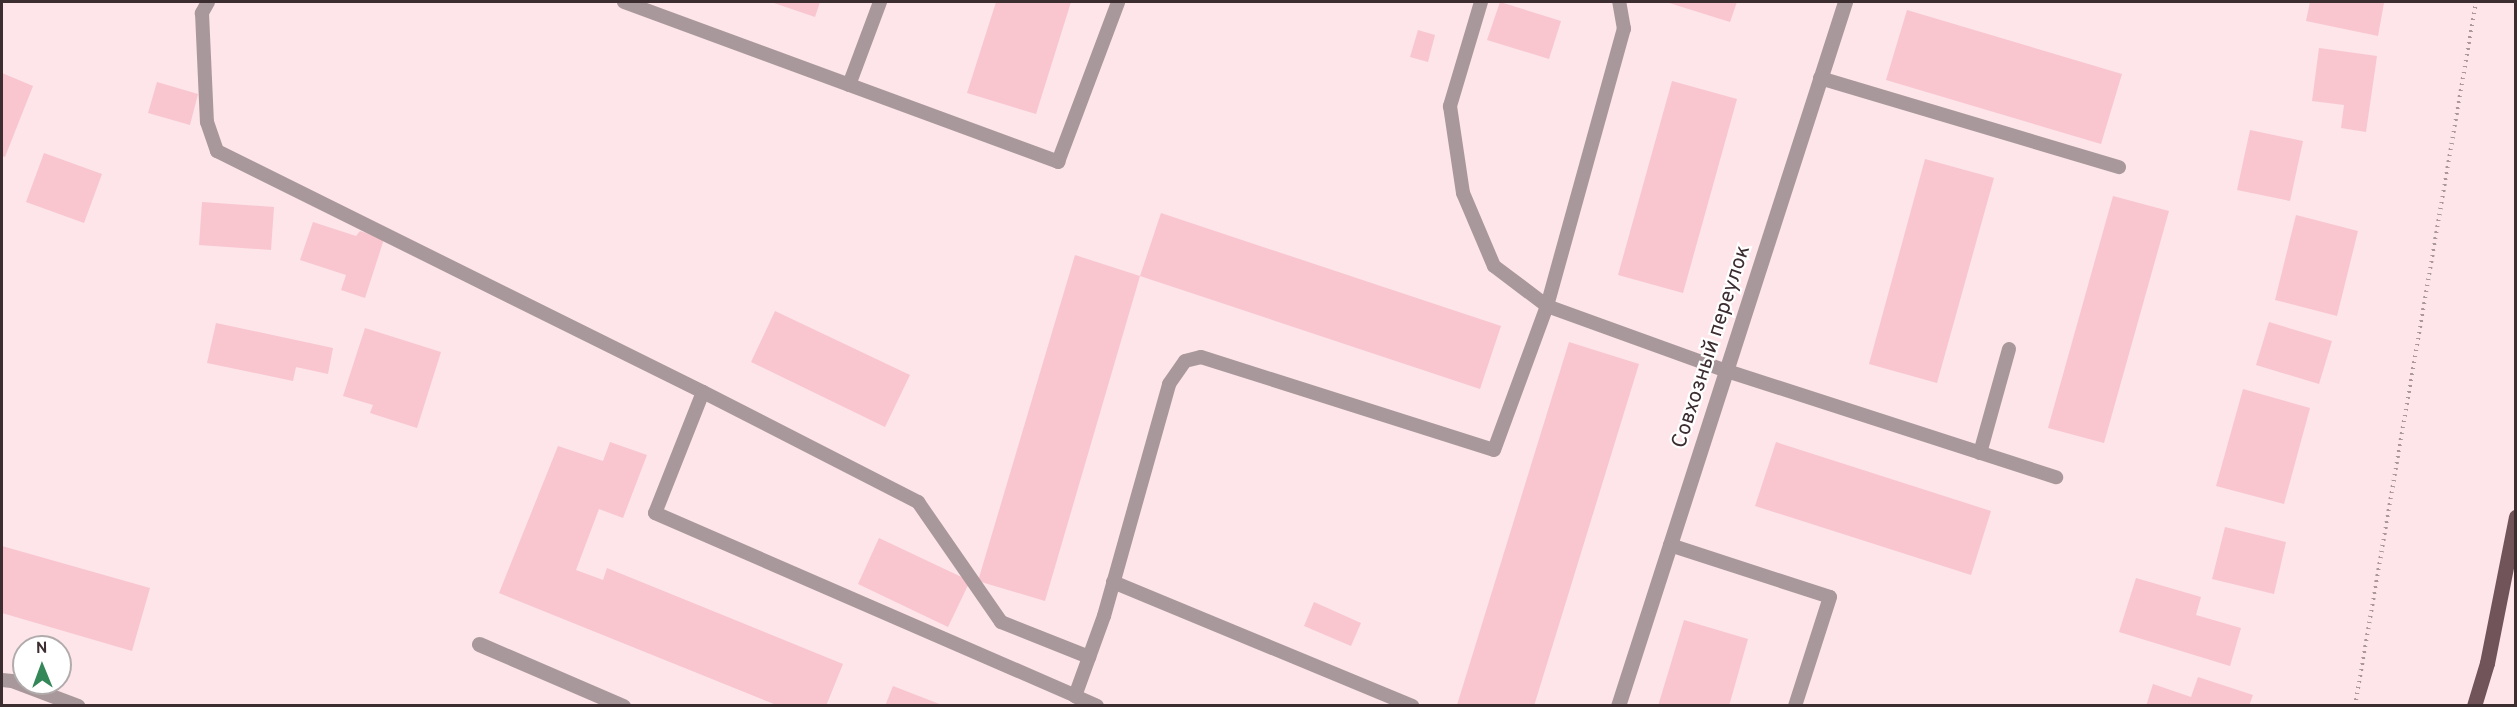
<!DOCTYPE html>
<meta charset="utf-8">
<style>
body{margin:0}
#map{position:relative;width:2517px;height:707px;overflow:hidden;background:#fde5e9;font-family:Overpass,sans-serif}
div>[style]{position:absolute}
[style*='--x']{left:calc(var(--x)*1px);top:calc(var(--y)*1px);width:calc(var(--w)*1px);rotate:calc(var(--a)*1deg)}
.building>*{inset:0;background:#f9c6cf}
.path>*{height:4px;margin-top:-2px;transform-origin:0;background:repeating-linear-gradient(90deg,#ac989c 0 1.5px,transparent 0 6px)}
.service>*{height:14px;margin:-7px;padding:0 7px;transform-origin:7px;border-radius:7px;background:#a9989b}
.minor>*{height:15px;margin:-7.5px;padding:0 7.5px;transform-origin:7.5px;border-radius:7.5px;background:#a9989b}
.primary>*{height:15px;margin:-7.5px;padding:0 7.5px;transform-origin:7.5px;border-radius:7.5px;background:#71545a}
span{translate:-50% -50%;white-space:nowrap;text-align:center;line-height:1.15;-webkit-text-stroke:4.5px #fff;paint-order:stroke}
.street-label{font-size:21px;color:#3c2d30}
.frame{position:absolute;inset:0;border:3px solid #3c2d30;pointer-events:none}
.north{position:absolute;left:12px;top:635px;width:60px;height:60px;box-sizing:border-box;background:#fff;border:2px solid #b1abac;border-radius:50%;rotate:359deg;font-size:16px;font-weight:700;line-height:24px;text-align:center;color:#3c2d30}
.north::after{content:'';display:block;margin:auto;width:21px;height:27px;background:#338759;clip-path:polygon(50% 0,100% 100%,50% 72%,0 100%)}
</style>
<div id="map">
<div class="building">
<div style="clip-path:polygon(771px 2px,820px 2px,815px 17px)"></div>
<div style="clip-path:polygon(996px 2px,1071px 2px,1036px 114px,967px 93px)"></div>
<div style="clip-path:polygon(1500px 2px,1561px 21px,1549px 59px,1487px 40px)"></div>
<div style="clip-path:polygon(1666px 2px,1737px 2px,1730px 22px)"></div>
<div style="clip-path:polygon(2310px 2px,2384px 3px,2378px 36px,2306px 21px)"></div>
<div style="clip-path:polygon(1907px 10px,2122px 74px,2101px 144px,1886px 80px)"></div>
<div style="clip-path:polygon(1418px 30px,1435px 35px,1428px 62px,1410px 57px)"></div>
<div style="clip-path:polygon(2319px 48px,2377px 56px,2366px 132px,2341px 128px,2344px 105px,2312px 101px)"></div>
<div style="clip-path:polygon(2px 73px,33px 86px,5px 157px,2px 156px)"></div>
<div style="clip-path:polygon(1672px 81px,1737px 99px,1683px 293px,1618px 275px)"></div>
<div style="clip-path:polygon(157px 82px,198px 94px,190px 125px,148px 113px)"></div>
<div style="clip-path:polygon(2250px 130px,2303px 141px,2290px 201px,2237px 190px)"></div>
<div style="clip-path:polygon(44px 153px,102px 174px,84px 223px,26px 202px)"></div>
<div style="clip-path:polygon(1925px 159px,1994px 178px,1937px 383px,1869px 364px)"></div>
<div style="clip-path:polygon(2113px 196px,2169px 211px,2104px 443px,2048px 428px)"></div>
<div style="clip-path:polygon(202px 202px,274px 207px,271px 250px,199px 245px)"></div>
<div style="clip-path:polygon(1161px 213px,1501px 326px,1480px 389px,1140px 276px)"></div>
<div style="clip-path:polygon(2296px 215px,2358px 231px,2337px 316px,2275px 300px)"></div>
<div style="clip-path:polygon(313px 222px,356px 236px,360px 231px,384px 239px,365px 298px,341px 290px,346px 275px,300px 260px)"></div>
<div style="clip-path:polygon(1075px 255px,1140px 276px,1045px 601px,978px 581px)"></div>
<div style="clip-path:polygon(775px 311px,910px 375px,885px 427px,751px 362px)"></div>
<div style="clip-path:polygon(2269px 322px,2332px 341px,2319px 384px,2256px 365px)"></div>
<div style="clip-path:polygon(216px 323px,333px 348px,328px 374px,296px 367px,293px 381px,207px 363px)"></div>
<div style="clip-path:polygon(365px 328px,441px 352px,417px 428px,370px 413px,373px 405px,343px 396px)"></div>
<div style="clip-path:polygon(1569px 342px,1639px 364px,1534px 706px,1457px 705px)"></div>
<div style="clip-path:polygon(2243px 389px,2310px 408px,2284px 504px,2216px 486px)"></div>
<div style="clip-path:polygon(610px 442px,647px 455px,623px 518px,599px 509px,576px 570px,603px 580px,607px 568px,843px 664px,826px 706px,779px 706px,499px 593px,558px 446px,603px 461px)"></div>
<div style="clip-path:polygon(1776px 442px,1991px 511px,1971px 575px,1755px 506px)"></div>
<div style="clip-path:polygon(2225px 527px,2286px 542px,2274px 594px,2212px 579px)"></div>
<div style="clip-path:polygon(879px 538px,970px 581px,948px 627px,858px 584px)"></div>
<div style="clip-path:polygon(2px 546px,150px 588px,132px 651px,2px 613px)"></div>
<div style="clip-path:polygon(2136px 578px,2201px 597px,2196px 615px,2241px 628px,2230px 666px,2119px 632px)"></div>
<div style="clip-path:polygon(1314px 602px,1361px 623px,1351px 646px,1304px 626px)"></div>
<div style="clip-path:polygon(1684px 620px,1748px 639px,1729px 706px,1658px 706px)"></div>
<div style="clip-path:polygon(2198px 677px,2253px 695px,2249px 706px,2146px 706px,2153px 684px,2191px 697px)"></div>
<div style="clip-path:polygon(893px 686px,942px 705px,942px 706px,885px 706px)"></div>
</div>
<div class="path">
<div style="--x:2355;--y:706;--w:714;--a:-80.25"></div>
</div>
<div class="service">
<div style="--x:208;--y:2;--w:13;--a:119"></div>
<div style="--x:202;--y:13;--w:109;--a:87.4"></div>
<div style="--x:207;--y:122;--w:31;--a:71"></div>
<div style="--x:217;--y:151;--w:542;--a:26.38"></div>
<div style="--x:703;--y:392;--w:130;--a:111.6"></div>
<div style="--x:655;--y:513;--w:458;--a:23.5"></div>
<div style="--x:624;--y:2;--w:463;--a:20.2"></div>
<div style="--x:1058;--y:162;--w:171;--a:-69.4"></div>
<div style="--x:1481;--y:2;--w:109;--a:106.6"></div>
<div style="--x:1450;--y:106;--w:88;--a:81.5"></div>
<div style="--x:1463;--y:193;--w:79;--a:67"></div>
<div style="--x:1494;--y:266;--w:66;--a:37"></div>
<div style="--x:1547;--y:306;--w:288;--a:-74.5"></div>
<div style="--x:1624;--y:29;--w:27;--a:-100"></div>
<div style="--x:1820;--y:78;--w:312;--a:16.6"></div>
<div style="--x:849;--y:85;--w:89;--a:-69.5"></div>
<div style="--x:703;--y:392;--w:242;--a:27.1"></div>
<div style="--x:918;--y:502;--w:146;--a:55.3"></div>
<div style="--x:1001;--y:622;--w:95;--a:21.7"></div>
<div style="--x:1980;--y:453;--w:108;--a:-74.4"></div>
<div style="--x:1670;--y:545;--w:168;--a:18"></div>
<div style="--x:1830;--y:597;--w:114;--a:107.8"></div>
<div style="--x:1113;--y:582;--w:324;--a:22.5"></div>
<div style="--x:2;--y:680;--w:10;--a:6"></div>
<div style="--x:12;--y:681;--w:71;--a:20.7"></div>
<div style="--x:1097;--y:706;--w:24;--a:-156"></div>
<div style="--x:1075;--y:696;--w:85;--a:-70.1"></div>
<div style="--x:1104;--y:616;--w:241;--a:-74.3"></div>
<div style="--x:1169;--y:384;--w:28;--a:-55"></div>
<div style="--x:1185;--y:361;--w:16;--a:-14"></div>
<div style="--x:1201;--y:357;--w:307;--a:17.6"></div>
<div style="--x:1494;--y:450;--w:153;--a:-69.8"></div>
<div style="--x:1547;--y:306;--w:191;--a:19.9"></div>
<div style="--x:1727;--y:371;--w:346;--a:17.9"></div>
</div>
<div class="minor">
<div style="--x:479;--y:644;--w:157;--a:23.3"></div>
<div style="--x:1618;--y:706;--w:740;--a:-72.13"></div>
</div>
<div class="primary">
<div style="--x:2474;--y:706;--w:45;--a:-73.2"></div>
<div style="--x:2487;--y:663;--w:149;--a:-78.8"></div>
</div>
<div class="street-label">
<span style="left:1712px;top:347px;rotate:-72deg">Совхозный переулок</span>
</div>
<div class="frame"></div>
<div class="north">N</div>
</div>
